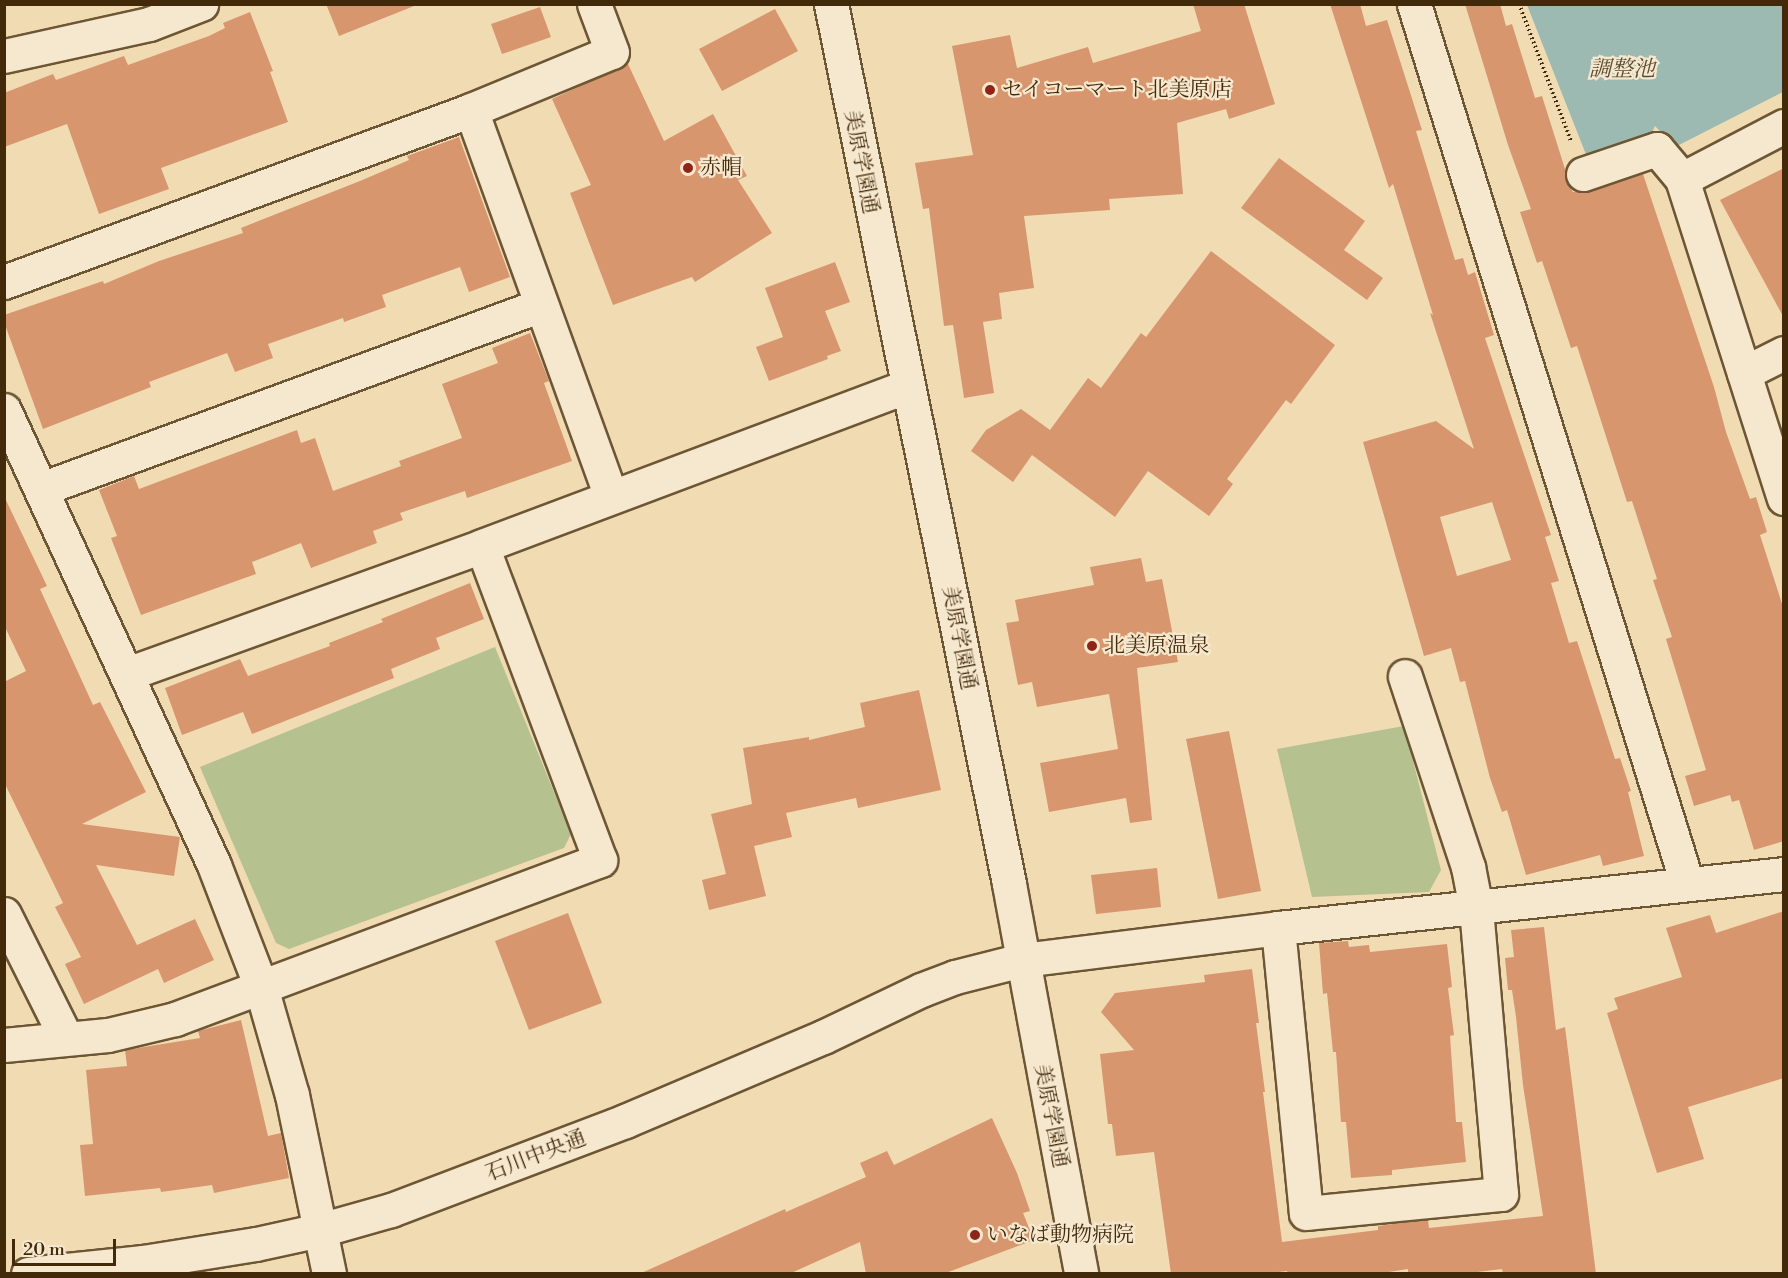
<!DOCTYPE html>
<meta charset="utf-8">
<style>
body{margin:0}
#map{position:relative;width:1788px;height:1278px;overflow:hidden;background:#f1dbb3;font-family:"Libre Bodoni","Noto Serif JP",serif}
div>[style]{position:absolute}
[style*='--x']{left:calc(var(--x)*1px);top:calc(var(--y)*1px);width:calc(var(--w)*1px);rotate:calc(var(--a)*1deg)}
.green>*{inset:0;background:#b6c190}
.water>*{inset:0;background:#9cbab2}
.building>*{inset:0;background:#d8966e}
.path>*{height:4px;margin-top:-2px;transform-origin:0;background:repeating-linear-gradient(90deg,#41290a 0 1.5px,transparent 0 4.5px)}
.roads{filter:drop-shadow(2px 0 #6d5634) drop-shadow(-2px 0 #6d5634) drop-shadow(0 2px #6d5634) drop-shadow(0 -2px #6d5634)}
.minor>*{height:33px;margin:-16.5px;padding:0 16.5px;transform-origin:16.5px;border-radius:16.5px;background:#f6e8ce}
.tertiary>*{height:33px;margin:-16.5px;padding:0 16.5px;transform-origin:16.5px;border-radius:16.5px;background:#f6e8ce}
.dots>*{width:16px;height:16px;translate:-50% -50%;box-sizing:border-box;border:3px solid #f6e8ce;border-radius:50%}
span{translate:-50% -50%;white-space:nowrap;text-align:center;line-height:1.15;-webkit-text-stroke:4.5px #f6e8ce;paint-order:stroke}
.poi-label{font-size:21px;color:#41290a}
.left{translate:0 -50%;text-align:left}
.street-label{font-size:21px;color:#41290a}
.water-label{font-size:22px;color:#584d34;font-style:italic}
.frame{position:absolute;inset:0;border:6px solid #41290a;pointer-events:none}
.scale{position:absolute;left:12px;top:1239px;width:104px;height:27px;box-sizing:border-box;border:3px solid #41290a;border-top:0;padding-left:8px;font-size:18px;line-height:21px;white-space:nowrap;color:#41290a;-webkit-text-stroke:4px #f6e8ce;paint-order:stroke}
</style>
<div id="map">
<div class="green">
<div style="clip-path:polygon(495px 647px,571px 834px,564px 848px,289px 949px,276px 943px,200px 767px)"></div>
<div style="clip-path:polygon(1404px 726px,1441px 870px,1429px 892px,1312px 897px,1277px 749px)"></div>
</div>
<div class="water">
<div style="clip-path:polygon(1527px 5px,1783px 5px,1783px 92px,1675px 147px,1655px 126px,1650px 137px,1587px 157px)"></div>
</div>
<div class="building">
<div style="clip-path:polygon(326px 4px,413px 4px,414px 6px,339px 36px)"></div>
<div style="clip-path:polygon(1193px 4px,1244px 4px,1275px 104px,1229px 119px,1226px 109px,1177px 123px,1183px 194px,1109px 199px,1110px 210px,1024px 216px,1034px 288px,999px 293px,1002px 319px,983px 322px,994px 393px,964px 398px,953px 325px,944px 326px,929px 208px,923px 209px,915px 163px,973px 155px,952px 46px,1010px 35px,1017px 68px,1088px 47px,1093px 63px,1201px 31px)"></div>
<div style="clip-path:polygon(evenodd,1330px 4px,1360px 4px,1366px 26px,1387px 20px,1422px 130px,1416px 131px,1455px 260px,1463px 258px,1468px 275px,1475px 272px,1494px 335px,1485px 338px,1551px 535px,1545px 537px,1559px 581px,1551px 583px,1569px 643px,1577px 641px,1615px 759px,1620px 758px,1631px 791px,1628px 792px,1644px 856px,1603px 866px,1600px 855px,1526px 875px,1507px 810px,1502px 812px,1490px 778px,1465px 681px,1460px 682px,1451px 648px,1424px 656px,1363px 442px,1436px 421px,1474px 449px,1430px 313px,1433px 315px,1393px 184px,1389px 188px,1330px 4px,1492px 502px,1511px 560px,1457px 576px,1440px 517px,1492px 502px)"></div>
<div style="clip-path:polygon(1465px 4px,1500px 4px,1506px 26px,1512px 24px,1535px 98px,1542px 96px,1565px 169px,1565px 179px,1573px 192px,1589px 192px,1643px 174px,1714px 387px,1726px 432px,1750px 499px,1756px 497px,1767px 532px,1760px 535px,1784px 610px,1784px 841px,1754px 850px,1739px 800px,1732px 802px,1730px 795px,1694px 806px,1685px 776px,1706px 770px,1666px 639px,1672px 637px,1653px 580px,1657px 579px,1632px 501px,1627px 502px,1577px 346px,1571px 348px,1542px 261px,1537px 263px,1520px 212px,1531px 209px,1508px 145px)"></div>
<div style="clip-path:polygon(540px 7px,551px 37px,502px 54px,491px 24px)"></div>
<div style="clip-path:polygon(775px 9px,798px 51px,722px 91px,699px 49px)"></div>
<div style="clip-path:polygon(250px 12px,273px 71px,270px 72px,288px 122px,161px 168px,169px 189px,99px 214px,67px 124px,4px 147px,4px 93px,53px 74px,56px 80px,124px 56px,128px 65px,209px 36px,225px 28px,223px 23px)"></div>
<div style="clip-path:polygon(628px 64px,664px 141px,713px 114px,747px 176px,738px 180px,772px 233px,695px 282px,692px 277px,613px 305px,570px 193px,591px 185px,552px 99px)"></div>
<div style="clip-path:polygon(459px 137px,510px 277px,469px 292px,460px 267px,382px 295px,386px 307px,344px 322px,343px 318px,268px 344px,273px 358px,235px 372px,227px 353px,149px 382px,151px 387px,43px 429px,4px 322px,4px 315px,103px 281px,104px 284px,159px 261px,243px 233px,241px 228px,360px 181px,409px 160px,407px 156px)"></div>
<div style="clip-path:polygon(1279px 158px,1365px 221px,1344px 250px,1383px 278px,1367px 300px,1241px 208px)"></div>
<div style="clip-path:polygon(1784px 168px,1784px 318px,1720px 200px)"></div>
<div style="clip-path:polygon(1211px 251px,1335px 345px,1291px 404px,1286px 400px,1227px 479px,1233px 484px,1209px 516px,1148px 471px,1115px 517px,1032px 455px,1013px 482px,971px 451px,986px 430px,1021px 409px,1050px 430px,1088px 378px,1101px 388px,1141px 333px,1146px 337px)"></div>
<div style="clip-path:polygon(835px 262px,850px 302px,825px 311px,841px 351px,827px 356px,828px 359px,769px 381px,756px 347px,783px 337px,765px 288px)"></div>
<div style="clip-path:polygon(530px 333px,549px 381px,544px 383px,572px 461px,467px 498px,465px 491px,400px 513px,403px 520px,373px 531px,377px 543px,311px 568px,301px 543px,252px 562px,256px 574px,141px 615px,111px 538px,117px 536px,99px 490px,134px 476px,139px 489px,297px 430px,301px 443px,315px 438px,333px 491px,401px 466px,399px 461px,462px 438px,442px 384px,498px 363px,492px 348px)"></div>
<div style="clip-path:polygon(4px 496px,47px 586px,40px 589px,93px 705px,100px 702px,146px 792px,82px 824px,180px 837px,174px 876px,96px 865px,137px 945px,195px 919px,214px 960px,164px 983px,158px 969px,84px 1004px,65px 964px,81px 957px,55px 907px,63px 903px,4px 782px,4px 682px,26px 671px,4px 625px)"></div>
<div style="clip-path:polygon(1141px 558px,1146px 582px,1162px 579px,1178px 662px,1137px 668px,1152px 820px,1130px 823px,1126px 798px,1049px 812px,1040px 763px,1118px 749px,1109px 694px,1037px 707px,1032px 682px,1018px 685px,1006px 623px,1019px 621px,1015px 600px,1094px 585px,1090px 567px)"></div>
<div style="clip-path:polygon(470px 583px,484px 619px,436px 638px,440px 649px,391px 669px,394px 678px,252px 734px,243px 712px,182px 735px,165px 688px,240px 659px,248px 676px,330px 646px,329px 643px,383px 622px,381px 619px)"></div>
<div style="clip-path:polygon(919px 690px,941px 790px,858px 808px,856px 798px,786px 813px,792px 837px,754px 846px,766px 896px,709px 910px,702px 880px,726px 874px,711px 814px,752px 804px,743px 748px,809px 737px,809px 740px,865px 727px,860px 703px)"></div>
<div style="clip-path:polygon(1229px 731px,1261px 891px,1218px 899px,1186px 739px)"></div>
<div style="clip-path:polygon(1157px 868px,1161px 907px,1096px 914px,1091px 875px)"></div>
<div style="clip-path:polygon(1784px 911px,1784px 1078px,1688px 1107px,1704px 1159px,1657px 1173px,1607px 1013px,1618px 1009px,1614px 998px,1682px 977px,1666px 928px,1710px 915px,1716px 933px)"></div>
<div style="clip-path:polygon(568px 913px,602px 1003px,529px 1030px,495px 941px)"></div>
<div style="clip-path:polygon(1544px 927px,1556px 1030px,1565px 1027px,1596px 1274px,1503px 1274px,1502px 1269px,1461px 1274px,1408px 1274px,1408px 1269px,1376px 1274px,1288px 1274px,1287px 1271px,1261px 1274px,1171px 1274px,1154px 1152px,1116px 1156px,1112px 1124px,1108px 1124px,1100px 1054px,1134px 1050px,1101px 1012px,1115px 993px,1205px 982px,1204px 975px,1252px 969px,1259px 1023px,1256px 1023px,1265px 1092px,1263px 1092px,1282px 1242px,1378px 1230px,1378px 1226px,1415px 1221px,1428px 1220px,1429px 1228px,1543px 1216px,1523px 1085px,1516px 1017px,1512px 990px,1508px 990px,1505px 958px,1514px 957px,1511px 930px)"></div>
<div style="clip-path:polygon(1348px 941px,1349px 947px,1369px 945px,1370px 952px,1447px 944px,1452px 987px,1448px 988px,1454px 1035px,1450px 1036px,1456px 1122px,1462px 1122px,1466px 1162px,1392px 1170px,1392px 1175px,1351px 1178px,1346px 1122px,1341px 1122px,1336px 1052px,1333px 1052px,1327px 993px,1323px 994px,1319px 943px)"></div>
<div style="clip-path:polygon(241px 1020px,268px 1136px,281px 1133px,289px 1178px,214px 1193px,212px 1185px,161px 1192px,160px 1188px,85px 1196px,80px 1145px,93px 1144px,86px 1070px,127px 1066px,125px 1050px,200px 1038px,198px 1031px)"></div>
<div style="clip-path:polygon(992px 1118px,1017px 1173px,1030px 1211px,1023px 1213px,1034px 1240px,943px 1274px,866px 1274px,860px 1242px,789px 1274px,639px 1274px,785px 1209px,786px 1212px,866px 1177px,860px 1163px,887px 1151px,894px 1165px)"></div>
</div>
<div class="path">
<div style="--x:1519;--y:4;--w:147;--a:69.2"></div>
</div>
<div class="roads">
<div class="minor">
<div style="--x:1414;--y:4;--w:920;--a:72.75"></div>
<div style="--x:4;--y:56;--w:148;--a:-12.4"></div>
<div style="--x:149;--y:24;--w:56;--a:-21"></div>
<div style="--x:471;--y:110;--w:411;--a:70.1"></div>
<div style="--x:1784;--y:126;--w:115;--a:152.5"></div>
<div style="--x:1682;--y:179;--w:335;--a:72.3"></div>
<div style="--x:1583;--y:174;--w:78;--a:-18.7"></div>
<div style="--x:1657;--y:149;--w:39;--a:50"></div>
<div style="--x:4;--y:282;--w:498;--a:-20.2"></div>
<div style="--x:471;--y:110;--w:152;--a:-22.4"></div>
<div style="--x:612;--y:52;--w:51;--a:-110.6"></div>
<div style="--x:1744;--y:373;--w:45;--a:-26.6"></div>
<div style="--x:4;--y:410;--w:501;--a:65.22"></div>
<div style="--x:214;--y:865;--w:131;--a:68.9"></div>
<div style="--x:261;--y:987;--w:112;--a:74"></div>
<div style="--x:292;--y:1095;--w:183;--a:78.3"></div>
<div style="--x:41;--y:489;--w:533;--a:-20.2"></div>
<div style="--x:127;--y:674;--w:377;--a:-19.8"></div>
<div style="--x:482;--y:546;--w:455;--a:-20.6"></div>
<div style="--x:4;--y:914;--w:139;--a:63.4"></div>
<div style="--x:1278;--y:928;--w:286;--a:84.4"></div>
<div style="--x:1306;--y:1213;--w:196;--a:-5.6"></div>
<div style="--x:1501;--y:1194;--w:287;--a:-95"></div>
<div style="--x:1476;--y:908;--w:42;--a:-101"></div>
<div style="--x:1468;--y:867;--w:201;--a:-108.3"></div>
<div style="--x:1022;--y:960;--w:258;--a:-7.1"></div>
<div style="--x:1278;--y:928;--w:509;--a:-6.09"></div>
<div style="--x:4;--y:1045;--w:104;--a:-5.5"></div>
<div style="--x:108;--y:1035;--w:69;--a:-13.4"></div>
<div style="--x:175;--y:1019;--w:454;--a:-20.5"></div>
<div style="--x:600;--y:860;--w:335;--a:-110.6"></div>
</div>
<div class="tertiary">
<div style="--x:831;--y:4;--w:898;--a:78.56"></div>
<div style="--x:1009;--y:884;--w:397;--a:79.5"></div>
<div style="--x:28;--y:1274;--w:116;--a:-6"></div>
<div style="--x:143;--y:1262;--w:114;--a:-9.1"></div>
<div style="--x:256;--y:1244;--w:66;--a:-12.3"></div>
<div style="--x:320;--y:1230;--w:74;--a:-15.7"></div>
<div style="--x:391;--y:1210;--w:250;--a:-20.8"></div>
<div style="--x:625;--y:1121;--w:215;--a:-23"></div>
<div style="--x:823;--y:1037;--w:109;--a:-25.6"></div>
<div style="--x:921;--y:990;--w:36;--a:-21"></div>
<div style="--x:955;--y:977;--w:69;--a:-14.2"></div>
</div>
</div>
<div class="dots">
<div style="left:990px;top:90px;background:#8f2418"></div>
<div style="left:688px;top:168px;background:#8f2418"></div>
<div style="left:1092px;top:646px;background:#8f2418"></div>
<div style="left:975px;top:1235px;background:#8f2418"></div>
</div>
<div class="poi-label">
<span class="left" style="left:1002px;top:90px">セイコーマート北美原店</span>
<span class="left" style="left:700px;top:168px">赤帽</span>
<span class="left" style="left:1104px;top:646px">北美原温泉</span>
<span class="left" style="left:987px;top:1235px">いなば動物病院</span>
</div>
<div class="street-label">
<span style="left:861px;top:162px;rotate:79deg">美原学園通</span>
<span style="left:959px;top:638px;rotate:79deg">美原学園通</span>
<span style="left:1051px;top:1116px;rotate:79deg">美原学園通</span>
<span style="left:536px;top:1156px;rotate:-21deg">石川中央通</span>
</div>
<div class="water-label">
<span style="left:1622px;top:70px">調整池</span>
</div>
<div class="frame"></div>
<div class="scale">20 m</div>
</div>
